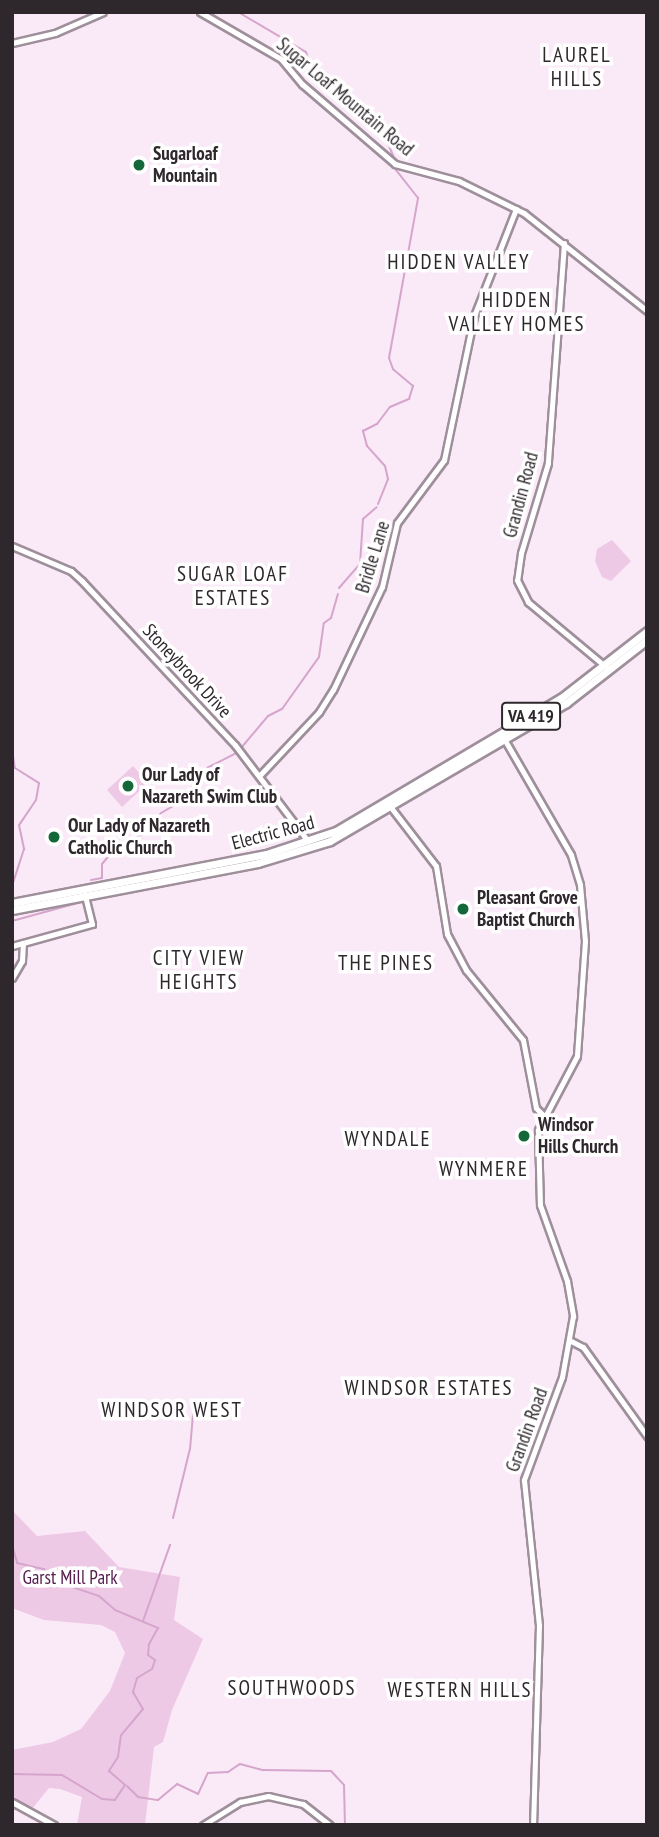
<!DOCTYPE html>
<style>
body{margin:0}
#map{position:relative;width:659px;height:1837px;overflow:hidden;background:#fae9f7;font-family:"PT Sans Narrow",sans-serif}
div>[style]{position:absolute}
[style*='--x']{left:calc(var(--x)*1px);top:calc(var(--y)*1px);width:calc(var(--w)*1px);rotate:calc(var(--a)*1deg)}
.green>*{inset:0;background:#eec9e6}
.stream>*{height:2px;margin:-1px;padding:0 1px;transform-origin:1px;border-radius:1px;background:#d5a5cc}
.roads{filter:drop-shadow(2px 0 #9e8f9b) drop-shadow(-2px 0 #9e8f9b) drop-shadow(0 2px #9e8f9b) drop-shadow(0 -2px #9e8f9b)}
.tertiary>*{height:5px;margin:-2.5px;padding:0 2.5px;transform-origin:2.5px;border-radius:2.5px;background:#fff}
.primary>*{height:7px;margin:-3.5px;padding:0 3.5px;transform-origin:3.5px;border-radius:3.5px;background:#fff}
.dots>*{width:19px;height:19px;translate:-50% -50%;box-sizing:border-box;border:4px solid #fff;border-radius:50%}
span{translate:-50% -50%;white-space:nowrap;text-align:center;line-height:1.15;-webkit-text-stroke:7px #fff;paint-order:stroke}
.shield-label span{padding:2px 5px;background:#fff;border:2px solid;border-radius:5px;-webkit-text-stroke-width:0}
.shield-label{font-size:18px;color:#2e272c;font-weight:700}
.street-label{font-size:19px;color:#2e272c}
.poi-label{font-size:19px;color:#2e272c;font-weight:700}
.left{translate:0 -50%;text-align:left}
.park-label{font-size:19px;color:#541b4d}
.neighbourhood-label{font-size:21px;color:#2e272c;letter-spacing:2px}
.frame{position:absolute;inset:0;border:14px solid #2e272c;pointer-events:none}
</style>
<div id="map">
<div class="green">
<div style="clip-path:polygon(612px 540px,631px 561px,611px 581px,602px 577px,595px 561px,597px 549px)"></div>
<div style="clip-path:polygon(133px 766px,145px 779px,144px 787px,122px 807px,107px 790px)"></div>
<div style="clip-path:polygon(12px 1510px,37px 1536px,85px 1531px,119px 1567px,180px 1577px,174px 1620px,203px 1639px,172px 1710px,163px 1742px,154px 1747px,145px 1825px,77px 1825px,82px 1797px,60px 1789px,49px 1788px,32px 1809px,12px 1797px,12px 1750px,53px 1742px,81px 1729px,110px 1691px,125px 1653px,115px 1632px,101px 1625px,44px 1620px,12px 1608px)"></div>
</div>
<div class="stream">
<div style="--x:238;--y:12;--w:79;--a:30.5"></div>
<div style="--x:306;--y:52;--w:28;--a:72"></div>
<div style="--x:315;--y:79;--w:93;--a:40.2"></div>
<div style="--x:386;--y:139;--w:25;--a:67"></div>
<div style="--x:378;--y:504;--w:27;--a:-68"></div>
<div style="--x:388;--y:479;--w:13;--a:-103"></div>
<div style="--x:385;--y:466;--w:27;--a:-132"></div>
<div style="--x:367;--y:446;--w:16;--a:-105"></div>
<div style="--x:363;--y:431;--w:16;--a:-27"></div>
<div style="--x:377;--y:424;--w:21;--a:-53"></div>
<div style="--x:390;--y:407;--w:21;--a:-23"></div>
<div style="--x:409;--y:399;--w:14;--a:-73"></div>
<div style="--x:413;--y:386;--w:26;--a:-140"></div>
<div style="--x:393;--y:369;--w:12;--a:-110"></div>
<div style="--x:389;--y:358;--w:163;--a:-79.7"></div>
<div style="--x:418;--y:198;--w:39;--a:-128"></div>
<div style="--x:339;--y:588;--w:32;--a:-49"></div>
<div style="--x:360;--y:564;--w:45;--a:-86.2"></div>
<div style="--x:363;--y:519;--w:18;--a:-41"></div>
<div style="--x:241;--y:748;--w:42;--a:-49.8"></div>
<div style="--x:268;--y:716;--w:16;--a:-27"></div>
<div style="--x:282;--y:709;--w:64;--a:-54.6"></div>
<div style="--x:319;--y:657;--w:34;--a:-82"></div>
<div style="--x:324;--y:623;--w:9;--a:-36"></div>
<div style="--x:331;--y:618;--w:25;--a:-74"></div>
<div style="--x:12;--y:750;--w:18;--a:81"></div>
<div style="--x:15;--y:768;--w:28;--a:32"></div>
<div style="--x:39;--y:783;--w:17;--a:100"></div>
<div style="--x:36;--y:800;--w:30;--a:124"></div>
<div style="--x:19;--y:825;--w:25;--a:78"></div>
<div style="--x:24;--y:849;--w:39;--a:108"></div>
<div style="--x:91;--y:880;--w:11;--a:-10"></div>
<div style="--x:102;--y:878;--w:14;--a:-90"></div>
<div style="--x:102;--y:864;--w:16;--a:-50"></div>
<div style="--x:112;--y:852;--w:42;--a:-30.3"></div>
<div style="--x:148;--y:831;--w:22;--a:-54"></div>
<div style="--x:161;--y:813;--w:39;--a:-30"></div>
<div style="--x:195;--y:793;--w:26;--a:-67"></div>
<div style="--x:205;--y:769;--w:36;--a:-27"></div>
<div style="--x:12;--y:921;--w:68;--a:-15.3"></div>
<div style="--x:173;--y:1518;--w:71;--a:-76.2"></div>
<div style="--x:190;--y:1449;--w:37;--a:-85"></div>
<div style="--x:12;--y:1545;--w:19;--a:74"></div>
<div style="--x:17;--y:1563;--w:28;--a:13"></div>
<div style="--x:44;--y:1569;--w:11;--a:63"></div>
<div style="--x:49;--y:1579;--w:53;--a:18.8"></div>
<div style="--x:99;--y:1596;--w:21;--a:41"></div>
<div style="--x:115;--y:1610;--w:47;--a:22.7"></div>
<div style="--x:158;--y:1628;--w:18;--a:119"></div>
<div style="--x:149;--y:1644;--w:11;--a:95"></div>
<div style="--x:148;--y:1655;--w:9;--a:36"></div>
<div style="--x:155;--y:1660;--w:9;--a:108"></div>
<div style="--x:152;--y:1669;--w:17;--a:149"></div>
<div style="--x:137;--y:1678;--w:15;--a:106"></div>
<div style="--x:133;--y:1692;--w:20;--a:60"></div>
<div style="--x:143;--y:1709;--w:34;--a:130"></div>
<div style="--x:121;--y:1735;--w:22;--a:98"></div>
<div style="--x:118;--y:1757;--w:17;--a:123"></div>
<div style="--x:109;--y:1771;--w:21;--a:41"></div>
<div style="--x:125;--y:1785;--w:18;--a:124"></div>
<div style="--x:115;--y:1800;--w:13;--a:-176"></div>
<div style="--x:102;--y:1799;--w:47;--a:-149"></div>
<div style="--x:62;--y:1775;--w:50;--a:-178.9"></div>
<div style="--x:143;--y:1621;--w:81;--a:-70.4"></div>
<div style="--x:127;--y:1786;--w:16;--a:45"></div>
<div style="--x:138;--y:1797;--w:20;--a:9"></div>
<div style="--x:158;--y:1800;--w:25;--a:-40"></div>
<div style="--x:177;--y:1784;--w:23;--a:25"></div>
<div style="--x:198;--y:1794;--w:23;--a:-65"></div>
<div style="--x:208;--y:1773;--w:20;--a:-3"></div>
<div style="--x:228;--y:1772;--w:14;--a:-34"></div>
<div style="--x:240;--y:1764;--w:24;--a:15"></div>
<div style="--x:263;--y:1770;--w:68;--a:0.8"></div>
<div style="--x:331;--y:1771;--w:19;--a:47"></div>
<div style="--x:344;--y:1785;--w:40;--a:88.6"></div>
</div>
<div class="roads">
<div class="tertiary">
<div style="--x:200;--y:12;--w:94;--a:30.1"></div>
<div style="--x:281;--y:59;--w:33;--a:50"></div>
<div style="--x:302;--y:84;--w:123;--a:40.7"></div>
<div style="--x:395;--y:164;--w:66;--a:14.9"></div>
<div style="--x:459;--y:181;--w:72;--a:26.2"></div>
<div style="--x:524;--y:213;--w:157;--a:38.5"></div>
<div style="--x:12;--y:43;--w:44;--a:-13.1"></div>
<div style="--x:55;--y:33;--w:52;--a:-23.6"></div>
<div style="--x:564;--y:243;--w:221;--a:94.2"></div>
<div style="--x:548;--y:463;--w:94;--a:106.7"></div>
<div style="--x:521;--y:553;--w:27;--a:98"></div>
<div style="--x:517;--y:580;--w:25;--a:63"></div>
<div style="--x:528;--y:602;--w:102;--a:39.8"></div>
<div style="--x:12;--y:546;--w:64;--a:23"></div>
<div style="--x:71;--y:571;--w:15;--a:42"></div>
<div style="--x:82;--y:581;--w:224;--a:47"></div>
<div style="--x:235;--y:745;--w:121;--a:52.8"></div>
<div style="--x:503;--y:737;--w:136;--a:60"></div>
<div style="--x:571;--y:855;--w:31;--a:73"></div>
<div style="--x:580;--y:885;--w:56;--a:84.9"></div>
<div style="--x:585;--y:941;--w:115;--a:94"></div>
<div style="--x:577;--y:1056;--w:84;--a:117.8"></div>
<div style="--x:538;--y:1130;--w:75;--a:88.5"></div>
<div style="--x:540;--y:1205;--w:81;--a:70.4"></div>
<div style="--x:567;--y:1281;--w:36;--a:80"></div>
<div style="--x:573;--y:1316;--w:62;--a:100.2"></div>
<div style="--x:562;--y:1377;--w:110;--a:110.3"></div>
<div style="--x:524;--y:1480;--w:146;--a:84.1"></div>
<div style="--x:539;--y:1625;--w:200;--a:91.7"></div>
<div style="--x:259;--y:776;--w:88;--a:-46.8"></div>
<div style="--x:319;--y:712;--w:26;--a:-58"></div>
<div style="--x:333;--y:690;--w:114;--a:-64.6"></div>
<div style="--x:382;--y:587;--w:66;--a:-76.8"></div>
<div style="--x:397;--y:523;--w:79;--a:-53.3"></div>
<div style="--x:444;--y:460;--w:147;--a:-78.2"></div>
<div style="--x:474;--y:316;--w:115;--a:-68.6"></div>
<div style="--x:389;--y:805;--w:77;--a:52.4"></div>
<div style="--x:436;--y:866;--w:69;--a:80.8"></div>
<div style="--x:447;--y:934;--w:41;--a:62.2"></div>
<div style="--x:466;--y:970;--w:90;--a:50.8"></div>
<div style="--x:523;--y:1040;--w:69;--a:79.2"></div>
<div style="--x:536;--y:1108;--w:10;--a:45"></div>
<div style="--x:12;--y:946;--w:83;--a:-15.4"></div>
<div style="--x:92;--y:924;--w:30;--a:-104"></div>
<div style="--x:12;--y:978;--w:20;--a:-60"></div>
<div style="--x:22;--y:961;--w:18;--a:-87"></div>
<div style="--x:571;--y:1341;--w:13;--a:27"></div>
<div style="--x:583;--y:1347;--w:110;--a:54.3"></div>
<div style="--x:12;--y:1802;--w:48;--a:28.7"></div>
<div style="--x:203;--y:1825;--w:44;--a:-31.9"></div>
<div style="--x:240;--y:1802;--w:29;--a:-12"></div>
<div style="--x:268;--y:1796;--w:36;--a:13"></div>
<div style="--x:303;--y:1804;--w:34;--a:38"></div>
</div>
<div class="primary">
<div style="--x:12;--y:903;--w:259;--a:-10.9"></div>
<div style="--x:266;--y:854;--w:74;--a:-18.2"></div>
<div style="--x:336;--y:831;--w:261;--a:-30.6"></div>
<div style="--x:561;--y:698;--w:109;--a:-37.9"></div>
<div style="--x:12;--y:910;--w:250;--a:-10.8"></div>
<div style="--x:258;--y:863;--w:75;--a:-17"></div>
<div style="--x:330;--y:841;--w:273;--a:-30.3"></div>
<div style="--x:566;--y:703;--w:103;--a:-37.9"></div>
</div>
</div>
<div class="dots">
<div style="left:139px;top:165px;background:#136738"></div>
<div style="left:128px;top:786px;background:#136738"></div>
<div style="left:54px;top:837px;background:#136738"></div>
<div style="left:463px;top:909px;background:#136738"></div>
<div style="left:524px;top:1136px;background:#136738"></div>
</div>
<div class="shield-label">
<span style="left:531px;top:716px">VA 419</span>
</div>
<div class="street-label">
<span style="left:345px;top:97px;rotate:40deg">Sugar Loaf Mountain Road</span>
<span style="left:521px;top:495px;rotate:-75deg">Grandin Road</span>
<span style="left:373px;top:557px;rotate:-73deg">Bridle Lane</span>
<span style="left:187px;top:671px;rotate:47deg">Stoneybrook Drive</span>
<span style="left:273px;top:833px;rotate:-15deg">Electric Road</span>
<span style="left:527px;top:1430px;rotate:-70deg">Grandin Road</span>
</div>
<div class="poi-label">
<span class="left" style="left:153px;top:165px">Sugarloaf<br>Mountain</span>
<span class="left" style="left:142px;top:786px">Our Lady of<br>Nazareth Swim Club</span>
<span class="left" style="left:68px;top:837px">Our Lady of Nazareth<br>Catholic Church</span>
<span class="left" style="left:477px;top:909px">Pleasant Grove<br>Baptist Church</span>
<span class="left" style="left:538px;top:1136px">Windsor<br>Hills Church</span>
</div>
<div class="park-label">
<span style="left:70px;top:1578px">Garst Mill Park</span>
</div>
<div class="neighbourhood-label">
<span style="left:577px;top:67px">LAUREL<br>HILLS</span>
<span style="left:459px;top:262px">HIDDEN VALLEY</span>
<span style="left:517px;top:312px">HIDDEN<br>VALLEY HOMES</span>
<span style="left:233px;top:586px">SUGAR LOAF<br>ESTATES</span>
<span style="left:199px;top:970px">CITY VIEW<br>HEIGHTS</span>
<span style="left:386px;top:963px">THE PINES</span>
<span style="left:388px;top:1139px">WYNDALE</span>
<span style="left:484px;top:1169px">WYNMERE</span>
<span style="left:429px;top:1388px">WINDSOR ESTATES</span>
<span style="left:172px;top:1410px">WINDSOR WEST</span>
<span style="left:292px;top:1688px">SOUTHWOODS</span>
<span style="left:460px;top:1690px">WESTERN HILLS</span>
</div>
<div class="frame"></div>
</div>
